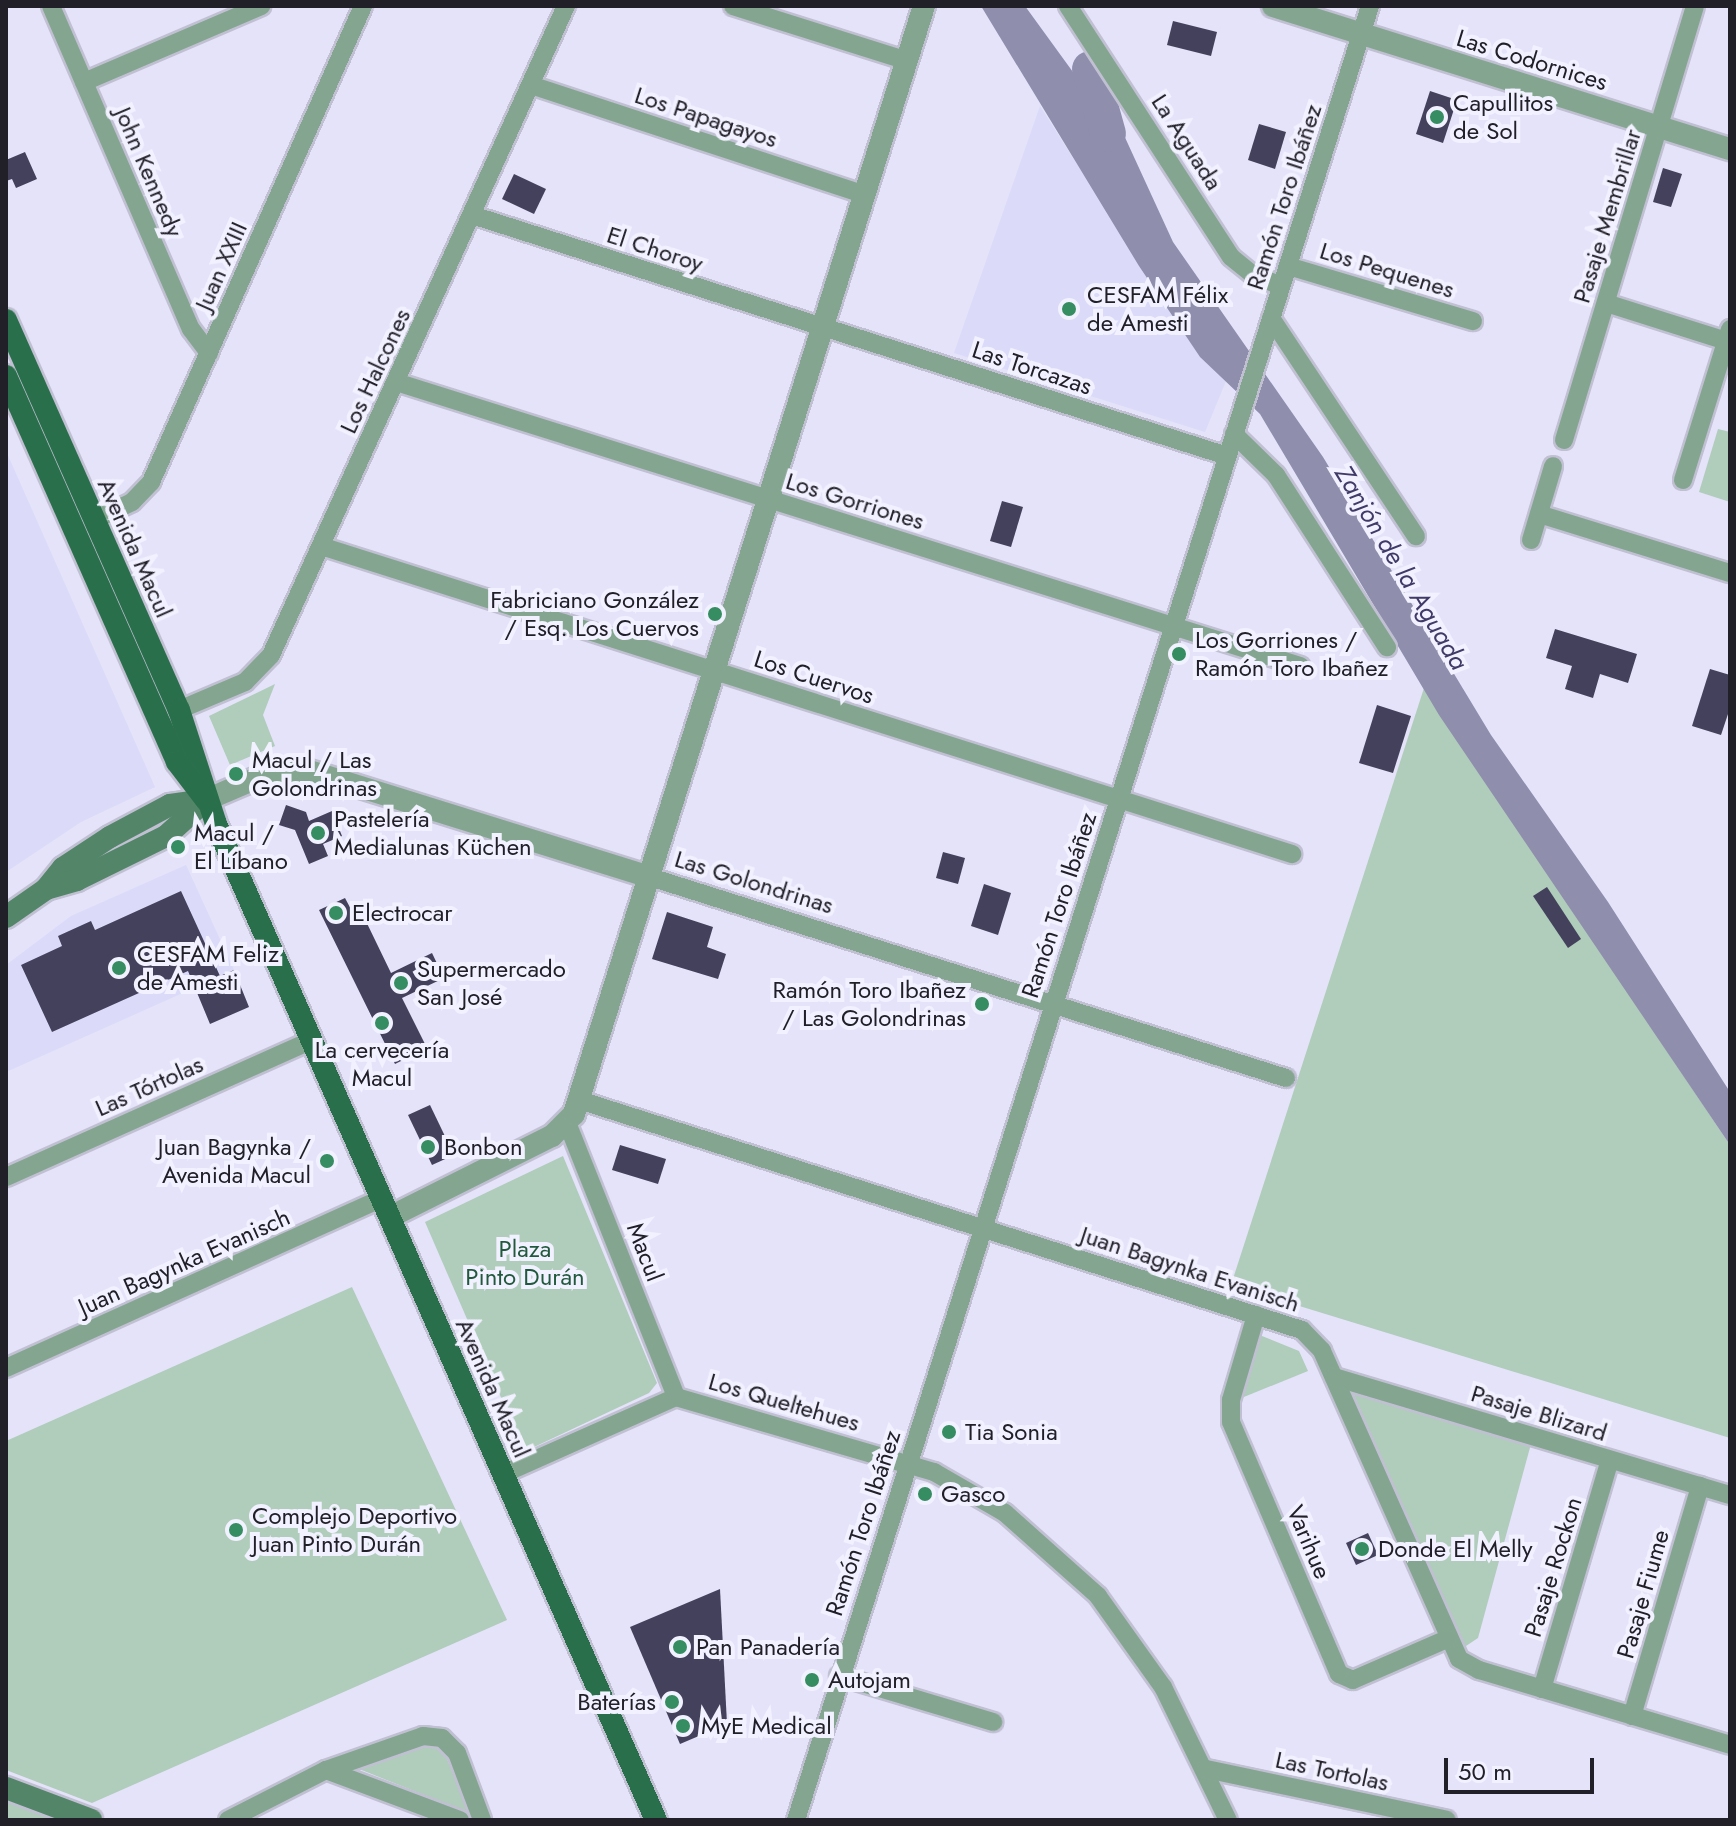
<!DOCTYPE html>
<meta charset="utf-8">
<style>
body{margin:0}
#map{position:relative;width:1736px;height:1826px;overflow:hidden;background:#e4e3f9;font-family:Jost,sans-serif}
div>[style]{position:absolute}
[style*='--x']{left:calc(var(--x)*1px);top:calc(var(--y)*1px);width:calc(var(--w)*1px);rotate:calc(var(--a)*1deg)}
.built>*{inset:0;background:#dbdaf8}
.green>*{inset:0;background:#b0ccbb}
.water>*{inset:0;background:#8f8ead}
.river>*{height:36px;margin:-18px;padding:0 18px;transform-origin:18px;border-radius:18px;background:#8f8ead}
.building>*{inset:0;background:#43415c}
.roads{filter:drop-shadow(2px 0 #c1c0d3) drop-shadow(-2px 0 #c1c0d3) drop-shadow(0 2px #c1c0d3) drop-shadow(0 -2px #c1c0d3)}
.minor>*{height:18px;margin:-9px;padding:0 9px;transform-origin:9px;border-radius:9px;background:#84a691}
.tertiary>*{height:22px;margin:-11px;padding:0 11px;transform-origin:11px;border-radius:11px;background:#84a691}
.secondary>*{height:22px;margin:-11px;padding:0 11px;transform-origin:11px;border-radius:11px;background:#538669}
.primary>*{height:22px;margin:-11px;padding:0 11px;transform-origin:11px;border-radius:11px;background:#2a6f4c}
.dots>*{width:22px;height:22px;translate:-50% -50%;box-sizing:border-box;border:4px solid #f2f1ff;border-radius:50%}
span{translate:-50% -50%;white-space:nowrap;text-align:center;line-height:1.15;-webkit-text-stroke:8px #f2f1ff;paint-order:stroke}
.street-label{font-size:24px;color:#212028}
.poi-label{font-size:24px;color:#212028}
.left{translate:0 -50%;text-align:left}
.right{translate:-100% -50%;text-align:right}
.park-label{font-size:24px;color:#21593c}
.water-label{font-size:26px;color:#3f3a67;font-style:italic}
.frame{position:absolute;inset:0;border:8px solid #212028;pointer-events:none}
.scale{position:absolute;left:1444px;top:1758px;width:150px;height:36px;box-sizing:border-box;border:4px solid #212028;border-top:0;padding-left:10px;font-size:24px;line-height:28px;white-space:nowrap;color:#212028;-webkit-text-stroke:6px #f2f1ff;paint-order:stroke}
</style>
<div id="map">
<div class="built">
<div style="clip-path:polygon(1040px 106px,1200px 357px,1226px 381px,1205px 432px,954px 353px)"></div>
<div style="clip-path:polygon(6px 451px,155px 787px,81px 822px,6px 872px)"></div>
<div style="clip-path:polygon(186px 865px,234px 970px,6px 1072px,6px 965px,71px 916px)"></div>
</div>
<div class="green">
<div style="clip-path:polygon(1718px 429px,1730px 432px,1730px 502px,1699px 492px)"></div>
<div style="clip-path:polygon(275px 684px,263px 715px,275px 746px,230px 765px,209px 716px)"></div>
<div style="clip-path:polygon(1424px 688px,1730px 1145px,1730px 1438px,1231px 1285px)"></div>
<div style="clip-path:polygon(563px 1156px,657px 1383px,649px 1393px,532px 1448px,522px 1446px,425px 1222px)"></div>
<div style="clip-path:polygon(352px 1287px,507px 1620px,92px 1803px,6px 1770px,6px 1441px)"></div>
<div style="clip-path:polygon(1257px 1334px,1299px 1351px,1308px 1371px,1239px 1399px)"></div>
<div style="clip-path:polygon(1351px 1388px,1531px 1444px,1478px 1638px,1463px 1648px)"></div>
<div style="clip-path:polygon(408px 1742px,441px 1747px,474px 1815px,359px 1769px)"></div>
<div style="clip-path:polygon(6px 1798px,64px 1820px,6px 1820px)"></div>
</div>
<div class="water">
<div style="clip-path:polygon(981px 6px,1025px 6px,1086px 90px,1100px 83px,1173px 242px,1323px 457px,1491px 735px,1608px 902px,1730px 1092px,1730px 1145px,1439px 715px,1260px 414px,1200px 357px,1139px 266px)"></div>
</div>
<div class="river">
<div style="--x:1090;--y:69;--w:67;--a:74.5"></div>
</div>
<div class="building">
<div style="clip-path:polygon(1173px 21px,1217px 32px,1211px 56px,1167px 45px)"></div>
<div style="clip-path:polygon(1430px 91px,1457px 100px,1443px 143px,1416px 134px)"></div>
<div style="clip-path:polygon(1259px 124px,1286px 132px,1275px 169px,1248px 160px)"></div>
<div style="clip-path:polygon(25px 152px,37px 179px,16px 188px,12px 179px,6px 181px,6px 160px)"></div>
<div style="clip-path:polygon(1663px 168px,1682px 174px,1671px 207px,1653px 202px)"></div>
<div style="clip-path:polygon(514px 174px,546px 189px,534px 214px,502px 199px)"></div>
<div style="clip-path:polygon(1002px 501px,1023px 507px,1011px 547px,990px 541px)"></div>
<div style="clip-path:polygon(1555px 629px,1637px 654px,1628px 683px,1600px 674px,1593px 698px,1565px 689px,1572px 666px,1546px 658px)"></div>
<div style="clip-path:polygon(1710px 669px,1730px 675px,1730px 708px,1721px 735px,1692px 726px)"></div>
<div style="clip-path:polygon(1377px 705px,1411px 716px,1393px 773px,1359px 763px)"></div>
<div style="clip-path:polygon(286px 805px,306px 812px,309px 821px,332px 811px,342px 836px,323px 844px,328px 856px,309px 864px,295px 830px,279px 825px)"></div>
<div style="clip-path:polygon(943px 852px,965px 858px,958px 884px,936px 878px)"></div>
<div style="clip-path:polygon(984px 884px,1011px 893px,998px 935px,971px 926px)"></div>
<div style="clip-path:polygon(1547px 887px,1581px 939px,1568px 948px,1533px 896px)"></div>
<div style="clip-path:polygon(181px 891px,220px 976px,234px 970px,249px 1007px,210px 1024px,188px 971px,52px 1032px,21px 965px,62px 946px,58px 936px,91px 921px,95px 930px)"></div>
<div style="clip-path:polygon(345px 898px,354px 915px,361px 911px,391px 973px,432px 953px,444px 978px,402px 998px,427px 1048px,395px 1064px,319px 910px)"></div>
<div style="clip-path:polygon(667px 912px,713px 927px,707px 947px,726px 954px,718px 979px,652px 959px)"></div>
<div style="clip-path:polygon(430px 1105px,454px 1155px,432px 1165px,408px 1115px)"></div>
<div style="clip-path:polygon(620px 1145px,666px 1159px,658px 1184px,612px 1170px)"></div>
<div style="clip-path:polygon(1368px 1533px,1378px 1555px,1356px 1565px,1346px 1543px)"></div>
<div style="clip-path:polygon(720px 1589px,727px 1724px,680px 1744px,630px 1627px)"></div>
</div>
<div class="roads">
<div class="minor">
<div style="--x:51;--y:6;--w:352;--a:66.6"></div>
<div style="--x:191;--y:329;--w:30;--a:53"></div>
<div style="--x:733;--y:6;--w:182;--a:17.5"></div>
<div style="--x:1068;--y:6;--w:299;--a:57"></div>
<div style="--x:1231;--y:257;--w:28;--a:39"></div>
<div style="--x:1253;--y:275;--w:30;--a:21"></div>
<div style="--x:84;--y:82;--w:193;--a:-23.2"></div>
<div style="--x:531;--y:85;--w:352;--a:18.2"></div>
<div style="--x:472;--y:215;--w:793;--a:17.7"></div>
<div style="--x:1288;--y:266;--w:193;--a:16.6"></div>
<div style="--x:1606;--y:303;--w:130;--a:17.5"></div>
<div style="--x:1271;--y:318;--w:262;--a:56.4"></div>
<div style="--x:396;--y:382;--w:948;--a:17.44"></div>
<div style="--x:1234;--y:434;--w:59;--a:44.3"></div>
<div style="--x:1276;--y:475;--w:205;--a:57.2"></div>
<div style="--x:1564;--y:440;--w:453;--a:-73.2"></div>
<div style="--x:1683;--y:480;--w:158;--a:-72.7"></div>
<div style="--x:1539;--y:514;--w:200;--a:17.2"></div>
<div style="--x:94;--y:520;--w:42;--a:-25.3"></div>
<div style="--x:132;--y:502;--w:28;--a:-46"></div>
<div style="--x:151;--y:482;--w:521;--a:-65.99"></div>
<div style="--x:1531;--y:540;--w:77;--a:-73.4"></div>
<div style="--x:321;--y:546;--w:1019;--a:17.6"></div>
<div style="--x:179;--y:710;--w:72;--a:-23"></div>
<div style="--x:245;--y:682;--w:37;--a:-46"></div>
<div style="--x:271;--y:655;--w:713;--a:-65.56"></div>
<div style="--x:650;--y:877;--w:667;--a:17.54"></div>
<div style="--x:579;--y:1100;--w:759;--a:17.65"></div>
<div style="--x:1302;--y:1330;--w:29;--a:46"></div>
<div style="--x:1322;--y:1351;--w:337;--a:66"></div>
<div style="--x:1459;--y:1659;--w:23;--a:29"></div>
<div style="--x:1479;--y:1670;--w:262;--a:16.6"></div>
<div style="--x:568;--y:1125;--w:293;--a:68.3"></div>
<div style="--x:6;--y:1177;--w:335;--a:-24.1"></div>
<div style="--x:1256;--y:1315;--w:89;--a:106.4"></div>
<div style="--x:1231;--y:1400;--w:22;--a:90"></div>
<div style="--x:1231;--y:1422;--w:274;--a:66.8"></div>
<div style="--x:1339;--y:1674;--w:15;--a:23"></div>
<div style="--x:1353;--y:1680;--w:103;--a:-23.6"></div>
<div style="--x:6;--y:1368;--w:413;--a:-24.3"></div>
<div style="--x:1334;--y:1377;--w:413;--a:16.6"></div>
<div style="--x:503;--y:1474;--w:189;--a:-24"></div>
<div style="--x:676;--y:1397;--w:269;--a:16.2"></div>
<div style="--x:934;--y:1472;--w:82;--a:30"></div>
<div style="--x:1005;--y:1513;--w:125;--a:41.7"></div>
<div style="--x:1098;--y:1596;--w:112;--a:54.5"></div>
<div style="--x:1163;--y:1687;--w:148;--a:64"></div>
<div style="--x:839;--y:1676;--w:161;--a:16.6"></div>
<div style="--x:1542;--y:1689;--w:239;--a:-73.5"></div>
<div style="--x:1632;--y:1716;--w:240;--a:-73.5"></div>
<div style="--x:1206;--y:1769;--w:246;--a:11.9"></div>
<div style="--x:326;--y:1770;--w:143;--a:20.5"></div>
<div style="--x:228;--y:1820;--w:110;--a:-27"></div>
<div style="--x:326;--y:1770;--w:103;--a:-19.3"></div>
<div style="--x:423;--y:1736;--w:19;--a:6"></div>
<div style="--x:442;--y:1738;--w:21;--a:45"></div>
<div style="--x:457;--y:1753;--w:72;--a:69.5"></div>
<div style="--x:796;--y:1820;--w:1903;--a:-72.44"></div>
</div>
<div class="tertiary">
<div style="--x:1273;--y:6;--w:479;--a:17.4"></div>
<div style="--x:206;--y:800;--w:63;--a:-23.3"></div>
<div style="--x:264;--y:775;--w:42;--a:-6.8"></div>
<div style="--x:306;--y:770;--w:360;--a:17.3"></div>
<div style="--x:390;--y:1217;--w:181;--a:-26.6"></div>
<div style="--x:552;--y:1136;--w:31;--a:-45"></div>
<div style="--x:574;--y:1114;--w:1162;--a:-72.47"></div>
</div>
<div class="secondary">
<div style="--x:46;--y:889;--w:27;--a:-51"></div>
<div style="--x:63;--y:868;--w:56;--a:-33.4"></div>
<div style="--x:110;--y:837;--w:68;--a:-28.1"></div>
<div style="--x:170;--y:805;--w:36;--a:-8"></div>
<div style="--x:6;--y:917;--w:49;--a:-35"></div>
<div style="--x:46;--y:889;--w:32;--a:-16"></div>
<div style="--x:77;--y:880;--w:99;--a:-26.3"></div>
<div style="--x:166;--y:836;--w:54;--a:-42"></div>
<div style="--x:6;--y:1788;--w:91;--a:20.6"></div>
</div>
<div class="primary">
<div style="--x:6;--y:320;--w:427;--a:66.1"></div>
<div style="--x:179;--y:710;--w:120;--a:72"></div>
<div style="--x:216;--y:824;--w:1089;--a:66.17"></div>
<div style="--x:6;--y:376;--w:422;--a:66.1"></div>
<div style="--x:177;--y:762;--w:48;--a:52.7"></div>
</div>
</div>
<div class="dots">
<div style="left:1437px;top:117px;background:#358d61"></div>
<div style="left:1069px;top:309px;background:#358d61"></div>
<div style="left:715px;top:614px;background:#358d61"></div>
<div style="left:1179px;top:654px;background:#358d61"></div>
<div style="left:236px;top:774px;background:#358d61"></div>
<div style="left:318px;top:833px;background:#358d61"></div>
<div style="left:178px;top:847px;background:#358d61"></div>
<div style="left:336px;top:913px;background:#358d61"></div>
<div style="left:119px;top:968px;background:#358d61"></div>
<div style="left:401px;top:983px;background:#358d61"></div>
<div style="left:982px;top:1004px;background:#358d61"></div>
<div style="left:382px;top:1023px;background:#358d61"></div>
<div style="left:428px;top:1147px;background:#358d61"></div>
<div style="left:327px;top:1161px;background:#358d61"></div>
<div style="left:949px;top:1432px;background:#358d61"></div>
<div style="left:925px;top:1494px;background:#358d61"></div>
<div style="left:236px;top:1530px;background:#358d61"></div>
<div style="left:1362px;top:1549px;background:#358d61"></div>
<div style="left:680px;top:1647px;background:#358d61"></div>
<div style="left:812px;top:1680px;background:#358d61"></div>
<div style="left:672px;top:1702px;background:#358d61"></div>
<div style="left:683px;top:1726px;background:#358d61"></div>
</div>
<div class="street-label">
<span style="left:1532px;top:60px;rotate:17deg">Las Codornices</span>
<span style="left:706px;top:117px;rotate:18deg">Los Papagayos</span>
<span style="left:1187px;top:142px;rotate:57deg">La Aguada</span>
<span style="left:149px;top:172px;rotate:67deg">John Kennedy</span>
<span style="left:1284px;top:197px;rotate:-72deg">Ramón Toro Ibáñez</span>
<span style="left:1607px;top:216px;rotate:-73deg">Pasaje Membrillar</span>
<span style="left:655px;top:249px;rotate:18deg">El Choroy</span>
<span style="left:221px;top:266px;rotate:-66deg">Juan XXIII</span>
<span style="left:1387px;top:270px;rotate:17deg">Los Pequenes</span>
<span style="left:1032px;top:368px;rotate:18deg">Las Torcazas</span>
<span style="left:375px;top:371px;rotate:-65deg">Los Halcones</span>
<span style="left:855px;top:501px;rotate:17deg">Los Gorriones</span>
<span style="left:135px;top:548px;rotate:66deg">Avenida Macul</span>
<span style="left:814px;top:677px;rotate:18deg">Los Cuervos</span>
<span style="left:754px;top:882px;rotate:17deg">Las Golondrinas</span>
<span style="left:1059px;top:905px;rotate:-72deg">Ramón Toro Ibáñez</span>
<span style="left:149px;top:1086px;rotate:-24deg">Las Tórtolas</span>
<span style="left:645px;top:1252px;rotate:69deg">Macul</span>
<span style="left:184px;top:1262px;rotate:-24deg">Juan Bagynka Evanisch</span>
<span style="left:1190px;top:1269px;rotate:18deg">Juan Bagynka Evanisch</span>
<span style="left:493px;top:1388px;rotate:66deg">Avenida Macul</span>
<span style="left:784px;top:1402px;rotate:16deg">Los Queltehues</span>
<span style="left:1539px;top:1413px;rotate:17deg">Pasaje Blizard</span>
<span style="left:863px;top:1523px;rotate:-72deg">Ramón Toro Ibáñez</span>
<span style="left:1309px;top:1542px;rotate:67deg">Varihue</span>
<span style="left:1553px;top:1567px;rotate:-73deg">Pasaje Rockon</span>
<span style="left:1643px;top:1594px;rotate:-74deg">Pasaje Fiume</span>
<span style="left:1332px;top:1771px;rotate:12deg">Las Tortolas</span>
</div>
<div class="poi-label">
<span class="left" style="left:1453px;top:117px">Capullitos<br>de Sol</span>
<span class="left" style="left:1087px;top:309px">CESFAM Félix<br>de Amesti</span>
<span class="right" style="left:699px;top:614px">Fabriciano González<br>/ Esq. Los Cuervos</span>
<span class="left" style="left:1195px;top:654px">Los Gorriones /<br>Ramón Toro Ibañez</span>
<span class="left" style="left:252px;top:774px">Macul / Las<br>Golondrinas</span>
<span class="left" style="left:334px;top:833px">Pastelería<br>Medialunas Küchen</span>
<span class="left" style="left:194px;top:847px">Macul /<br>El Líbano</span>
<span class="left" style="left:352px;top:913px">Electrocar</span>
<span class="left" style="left:137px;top:968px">CESFAM Feliz<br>de Amesti</span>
<span class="left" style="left:417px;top:983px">Supermercado<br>San José</span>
<span class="right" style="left:966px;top:1004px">Ramón Toro Ibañez<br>/ Las Golondrinas</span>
<span style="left:382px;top:1064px">La cervecería<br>Macul</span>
<span class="right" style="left:311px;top:1161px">Juan Bagynka /<br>Avenida Macul</span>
<span class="left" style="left:444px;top:1147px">Bonbon</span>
<span class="left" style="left:965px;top:1432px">Tia Sonia</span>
<span class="left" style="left:941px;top:1494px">Gasco</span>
<span class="left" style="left:252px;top:1530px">Complejo Deportivo<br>Juan Pinto Durán</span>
<span class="left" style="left:1378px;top:1549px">Donde El Melly</span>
<span class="left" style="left:696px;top:1647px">Pan Panadería</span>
<span class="left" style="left:828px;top:1680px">Autojam</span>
<span class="right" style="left:656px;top:1702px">Baterías</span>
<span class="left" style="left:701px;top:1726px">MyE Medical</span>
</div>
<div class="park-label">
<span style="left:525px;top:1263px">Plaza<br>Pinto Durán</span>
</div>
<div class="water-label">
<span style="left:1401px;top:568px;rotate:59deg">Zanjón de la Aguada</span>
</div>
<div class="frame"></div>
<div class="scale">50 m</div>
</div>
